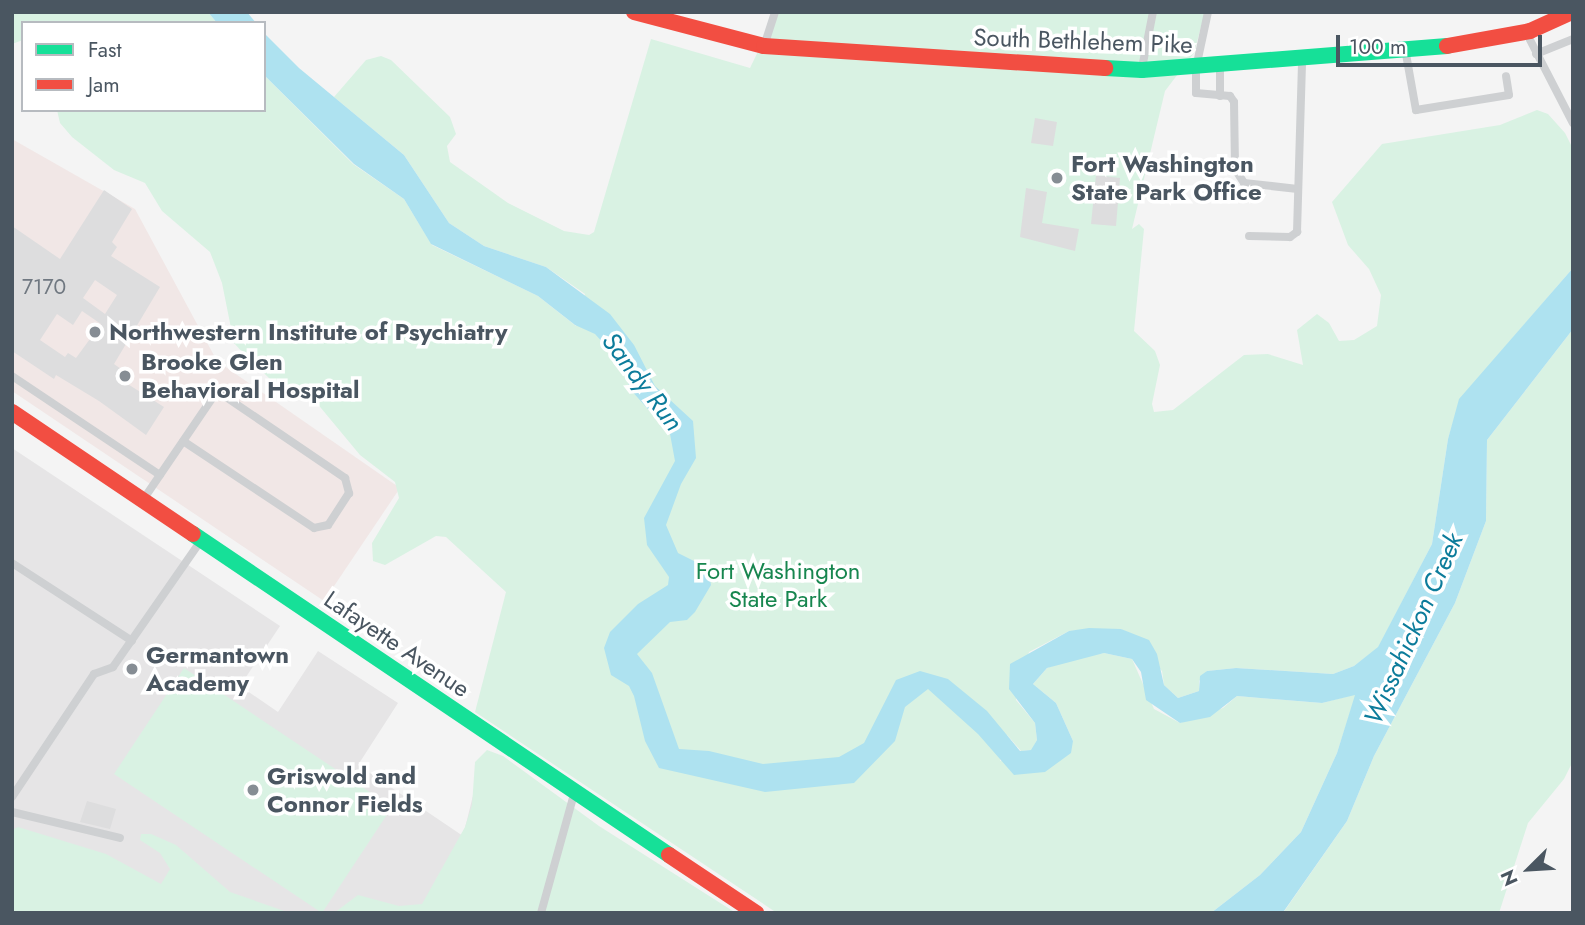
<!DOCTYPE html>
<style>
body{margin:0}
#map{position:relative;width:1585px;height:925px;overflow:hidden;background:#f4f4f4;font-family:Jost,sans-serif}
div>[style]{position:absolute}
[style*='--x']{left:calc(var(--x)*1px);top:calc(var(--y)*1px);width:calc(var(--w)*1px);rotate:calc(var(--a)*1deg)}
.education>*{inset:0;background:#e6e5e6}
.medical>*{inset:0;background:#f1e7e6}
.green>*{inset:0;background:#d9f2e3}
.water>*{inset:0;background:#aee2f0}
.building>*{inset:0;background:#ddddde}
.lane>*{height:8px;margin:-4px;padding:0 4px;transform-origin:4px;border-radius:4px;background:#ced0d2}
.fast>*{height:16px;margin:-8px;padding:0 8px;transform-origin:8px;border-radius:8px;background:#16e098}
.jam>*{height:16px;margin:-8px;padding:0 8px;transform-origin:8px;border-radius:8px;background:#f24e42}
.dots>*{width:19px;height:19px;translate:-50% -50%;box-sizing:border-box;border:4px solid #fff;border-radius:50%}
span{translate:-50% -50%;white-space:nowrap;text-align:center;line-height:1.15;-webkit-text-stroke:7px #fff;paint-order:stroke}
.number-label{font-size:21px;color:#707881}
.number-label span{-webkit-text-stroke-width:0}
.street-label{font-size:24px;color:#4a5661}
.poi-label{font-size:24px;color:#4a5661;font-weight:700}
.left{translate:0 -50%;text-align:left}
.park-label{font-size:24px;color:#17864f}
.water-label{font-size:26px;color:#0c7c9b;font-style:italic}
.frame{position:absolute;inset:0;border:14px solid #4a5661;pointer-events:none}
.legend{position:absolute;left:21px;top:21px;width:245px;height:91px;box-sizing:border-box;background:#fff;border:2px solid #b7bbc0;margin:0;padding:9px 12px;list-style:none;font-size:21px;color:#4a5661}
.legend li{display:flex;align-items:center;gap:14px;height:35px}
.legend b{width:35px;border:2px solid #b7bbc0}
.north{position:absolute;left:1494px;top:834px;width:70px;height:70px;-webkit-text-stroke:5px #fff;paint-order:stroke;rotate:246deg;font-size:19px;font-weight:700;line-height:28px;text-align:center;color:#4a5661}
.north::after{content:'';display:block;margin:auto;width:24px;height:32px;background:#4a5661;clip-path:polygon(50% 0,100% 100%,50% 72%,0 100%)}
.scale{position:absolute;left:1336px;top:35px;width:206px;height:32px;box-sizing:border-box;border:4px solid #4a5661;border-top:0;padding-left:9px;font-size:21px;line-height:24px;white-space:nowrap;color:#4a5661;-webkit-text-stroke:5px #fff;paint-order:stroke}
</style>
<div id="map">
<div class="education">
<div style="clip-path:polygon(12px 448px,280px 626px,240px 686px,278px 712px,318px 651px,398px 703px,358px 765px,463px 836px,482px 759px,710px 913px,12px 913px)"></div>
</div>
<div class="medical">
<div style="clip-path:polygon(12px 139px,135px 209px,217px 361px,400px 488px,324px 601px,12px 391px)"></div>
</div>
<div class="green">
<div style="clip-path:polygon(12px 12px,208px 12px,217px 23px,23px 23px,23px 40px,12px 44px)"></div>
<div style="clip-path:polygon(777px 12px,1205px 12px,1194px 53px,1165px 91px,1132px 229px,1139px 224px,1144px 229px,1134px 331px,1155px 351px,1160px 365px,1152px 404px,1154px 412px,1173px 410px,1244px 355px,1268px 354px,1303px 365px,1297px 330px,1317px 314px,1329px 323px,1339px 341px,1354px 340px,1377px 326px,1381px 295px,1369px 269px,1348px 245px,1332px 202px,1382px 144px,1500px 125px,1537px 110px,1548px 114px,1565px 133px,1573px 149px,1573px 268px,1460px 399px,1448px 439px,1432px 544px,1378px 648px,1354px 666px,1333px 674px,1236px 668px,1207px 671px,1199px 681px,1199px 691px,1178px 698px,1164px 685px,1162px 671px,1121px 629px,1069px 631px,1029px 652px,1016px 700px,1035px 723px,1037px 740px,1032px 750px,1021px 751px,1007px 735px,1000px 761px,1073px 741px,1056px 703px,1033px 684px,1047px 668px,1074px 658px,1104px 653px,1132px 659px,1154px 709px,1180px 723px,1223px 708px,1237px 696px,1322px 703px,1356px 694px,1337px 753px,1301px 832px,1260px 875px,1211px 913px,777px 913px,475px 712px,506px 592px,446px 537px,436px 536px,385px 565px,373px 561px,372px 543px,399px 498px,395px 482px,360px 455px,311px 396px,270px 379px,244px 354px,234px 343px,222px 283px,210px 252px,162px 211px,145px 183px,114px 170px,72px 137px,60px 123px,57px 110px,264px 110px,264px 75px,353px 164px,404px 199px,432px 245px,538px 296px,576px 326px,585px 294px,546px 267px,484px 246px,449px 223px,404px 155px,334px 97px,366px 60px,381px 56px,391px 60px,450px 117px,456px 134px,447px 146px,450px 162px,508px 203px,564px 231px,589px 235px,594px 232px,651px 39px,750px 68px)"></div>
<div style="clip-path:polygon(1573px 329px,1573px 761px,1564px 779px,1528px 823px,1499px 913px,1283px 913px,1347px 821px,1374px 756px,1455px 603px,1486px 521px,1487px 440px)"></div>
<div style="clip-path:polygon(184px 668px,392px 807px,322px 913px,114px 774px)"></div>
<div style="clip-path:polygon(487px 750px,503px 756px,599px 826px,736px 913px,334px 913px,358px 895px,399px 906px,422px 904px,465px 827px,472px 805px,475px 762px)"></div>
<div style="clip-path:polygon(18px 827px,106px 854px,161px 884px,170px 869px,160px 853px,140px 840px,141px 834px,151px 834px,176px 845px,230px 892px,290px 913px,12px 913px,12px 830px)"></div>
</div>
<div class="water">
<div style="clip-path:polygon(208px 12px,247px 12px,256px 23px,217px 23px)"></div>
<div style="clip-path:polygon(264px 33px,299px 68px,404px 155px,449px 223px,484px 246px,546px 267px,610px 314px,634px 345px,655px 386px,693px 421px,696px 458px,681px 484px,666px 525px,678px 553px,708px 568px,711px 585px,695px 612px,687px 620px,670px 622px,637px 654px,652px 673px,679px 749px,709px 751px,763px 764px,839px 757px,864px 743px,896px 680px,920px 671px,948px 679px,987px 711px,1020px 751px,1031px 750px,1037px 740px,1035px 723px,1009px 689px,1010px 664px,1069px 631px,1089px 628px,1121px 629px,1149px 640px,1157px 654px,1164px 685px,1178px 698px,1199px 691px,1200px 676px,1207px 671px,1236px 668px,1333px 674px,1354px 666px,1378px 647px,1432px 544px,1448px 439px,1459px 399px,1573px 268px,1573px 329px,1487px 440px,1486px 521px,1455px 603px,1374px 756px,1347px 821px,1284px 911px,1211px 913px,1260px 875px,1301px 832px,1337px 753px,1355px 695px,1322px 703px,1237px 696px,1210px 717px,1180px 723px,1146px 700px,1141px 672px,1132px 659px,1104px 653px,1047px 668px,1033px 684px,1056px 703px,1073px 741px,1071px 753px,1045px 772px,1014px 775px,978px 734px,928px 689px,905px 707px,895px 741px,854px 783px,765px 792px,659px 768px,645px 741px,634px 696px,629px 686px,611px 675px,604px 648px,610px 632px,638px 604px,668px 585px,669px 577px,647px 545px,644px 518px,675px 461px,670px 434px,630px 389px,623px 365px,595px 334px,575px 325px,538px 296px,431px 244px,404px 199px,354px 164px,264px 75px)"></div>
</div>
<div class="building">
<div style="clip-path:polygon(1035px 118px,1057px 122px,1053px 146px,1031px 143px)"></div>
<div style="clip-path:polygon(1096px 175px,1120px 178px,1116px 226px,1091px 224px)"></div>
<div style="clip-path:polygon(1026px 188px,1047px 192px,1042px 223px,1079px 229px,1075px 251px,1020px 237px)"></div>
<div style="clip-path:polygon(evenodd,104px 190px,132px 209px,112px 242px,117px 247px,111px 256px,160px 287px,114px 364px,121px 369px,115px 376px,164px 407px,146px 435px,99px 401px,56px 375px,54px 379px,12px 351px,12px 226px,60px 259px,104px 190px,95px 280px,117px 295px,105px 314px,83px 298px,95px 280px,104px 190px,82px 311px,101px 324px,76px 358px,68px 353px,65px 357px,40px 340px,57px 314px,73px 325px,82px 311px)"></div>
<div style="clip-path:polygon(87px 801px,116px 809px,110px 829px,80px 822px)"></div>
</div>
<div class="lane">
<div style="--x:1208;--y:12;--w:57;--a:102.1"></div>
<div style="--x:1196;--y:68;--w:25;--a:90"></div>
<div style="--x:1196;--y:93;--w:34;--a:5"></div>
<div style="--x:1230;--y:96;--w:7;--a:56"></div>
<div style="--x:1234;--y:102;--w:67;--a:89.1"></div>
<div style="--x:1235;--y:169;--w:17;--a:57"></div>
<div style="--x:1244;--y:183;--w:54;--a:6.3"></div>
<div style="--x:1528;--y:36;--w:98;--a:62.7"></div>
<div style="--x:765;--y:43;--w:33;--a:-72"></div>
<div style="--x:1406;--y:54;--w:57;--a:79.9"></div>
<div style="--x:1416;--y:110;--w:94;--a:-9.2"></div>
<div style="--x:1509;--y:95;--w:19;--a:-99"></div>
<div style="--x:1536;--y:54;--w:40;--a:-22"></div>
<div style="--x:1142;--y:68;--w:57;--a:-78.9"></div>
<div style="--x:1220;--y:96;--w:28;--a:-90"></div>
<div style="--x:1249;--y:236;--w:41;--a:1.4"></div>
<div style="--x:1290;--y:237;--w:9;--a:-36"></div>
<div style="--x:1297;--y:232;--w:171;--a:-88.3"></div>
<div style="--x:12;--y:376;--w:178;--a:33.8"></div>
<div style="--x:145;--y:497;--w:128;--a:-55.8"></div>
<div style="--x:217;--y:391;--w:155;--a:34.2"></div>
<div style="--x:345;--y:478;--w:16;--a:75"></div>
<div style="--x:349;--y:493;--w:38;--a:123"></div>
<div style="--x:328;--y:525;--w:14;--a:168"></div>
<div style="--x:314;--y:528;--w:157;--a:-146.4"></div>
<div style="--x:12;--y:563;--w:143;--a:33"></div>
<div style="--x:12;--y:797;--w:148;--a:-56.3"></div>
<div style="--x:94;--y:674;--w:20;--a:-20"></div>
<div style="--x:113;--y:667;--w:152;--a:-55.2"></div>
<div style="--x:12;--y:812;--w:111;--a:13.5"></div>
<div style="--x:541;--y:913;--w:123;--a:-74.5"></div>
</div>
<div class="fast">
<div style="--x:1105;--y:68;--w:37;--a:3"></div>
<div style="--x:1142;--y:70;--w:306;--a:-4.5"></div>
<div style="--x:193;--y:534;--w:574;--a:33.99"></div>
</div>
<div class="jam">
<div style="--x:634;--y:12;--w:134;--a:14.7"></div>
<div style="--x:764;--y:46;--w:342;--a:3.7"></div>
<div style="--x:1447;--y:46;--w:84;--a:-10.2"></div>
<div style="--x:1530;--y:31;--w:46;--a:-24.3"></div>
<div style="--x:12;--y:412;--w:218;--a:34"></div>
<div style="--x:669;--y:855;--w:105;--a:33.7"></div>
</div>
<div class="dots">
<div style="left:1057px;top:178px;background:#868d94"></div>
<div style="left:95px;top:332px;background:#868d94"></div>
<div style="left:125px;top:376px;background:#868d94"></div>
<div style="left:132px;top:669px;background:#868d94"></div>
<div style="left:253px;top:790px;background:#868d94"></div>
</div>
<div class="number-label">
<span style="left:44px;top:287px">7170</span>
</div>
<div class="street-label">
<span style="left:1083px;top:41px;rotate:2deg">South Bethlehem Pike</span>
<span style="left:397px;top:644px;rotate:34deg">Lafayette Avenue</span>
</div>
<div class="poi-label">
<span class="left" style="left:1071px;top:178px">Fort Washington<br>State Park Office</span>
<span class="left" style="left:109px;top:332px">Northwestern Institute of Psychiatry</span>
<span class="left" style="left:141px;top:376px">Brooke Glen<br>Behavioral Hospital</span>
<span class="left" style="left:146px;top:669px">Germantown<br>Academy</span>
<span class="left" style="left:267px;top:790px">Griswold and<br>Connor Fields</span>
</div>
<div class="park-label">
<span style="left:778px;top:585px">Fort Washington<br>State Park</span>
</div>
<div class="water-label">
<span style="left:642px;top:382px;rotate:53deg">Sandy Run</span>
<span style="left:1414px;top:629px;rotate:-66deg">Wissahickon Creek</span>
</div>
<div class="frame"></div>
<ul class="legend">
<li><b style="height:9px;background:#16e098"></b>Fast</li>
<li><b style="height:9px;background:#f24e42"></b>Jam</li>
</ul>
<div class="north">N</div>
<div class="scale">100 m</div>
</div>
